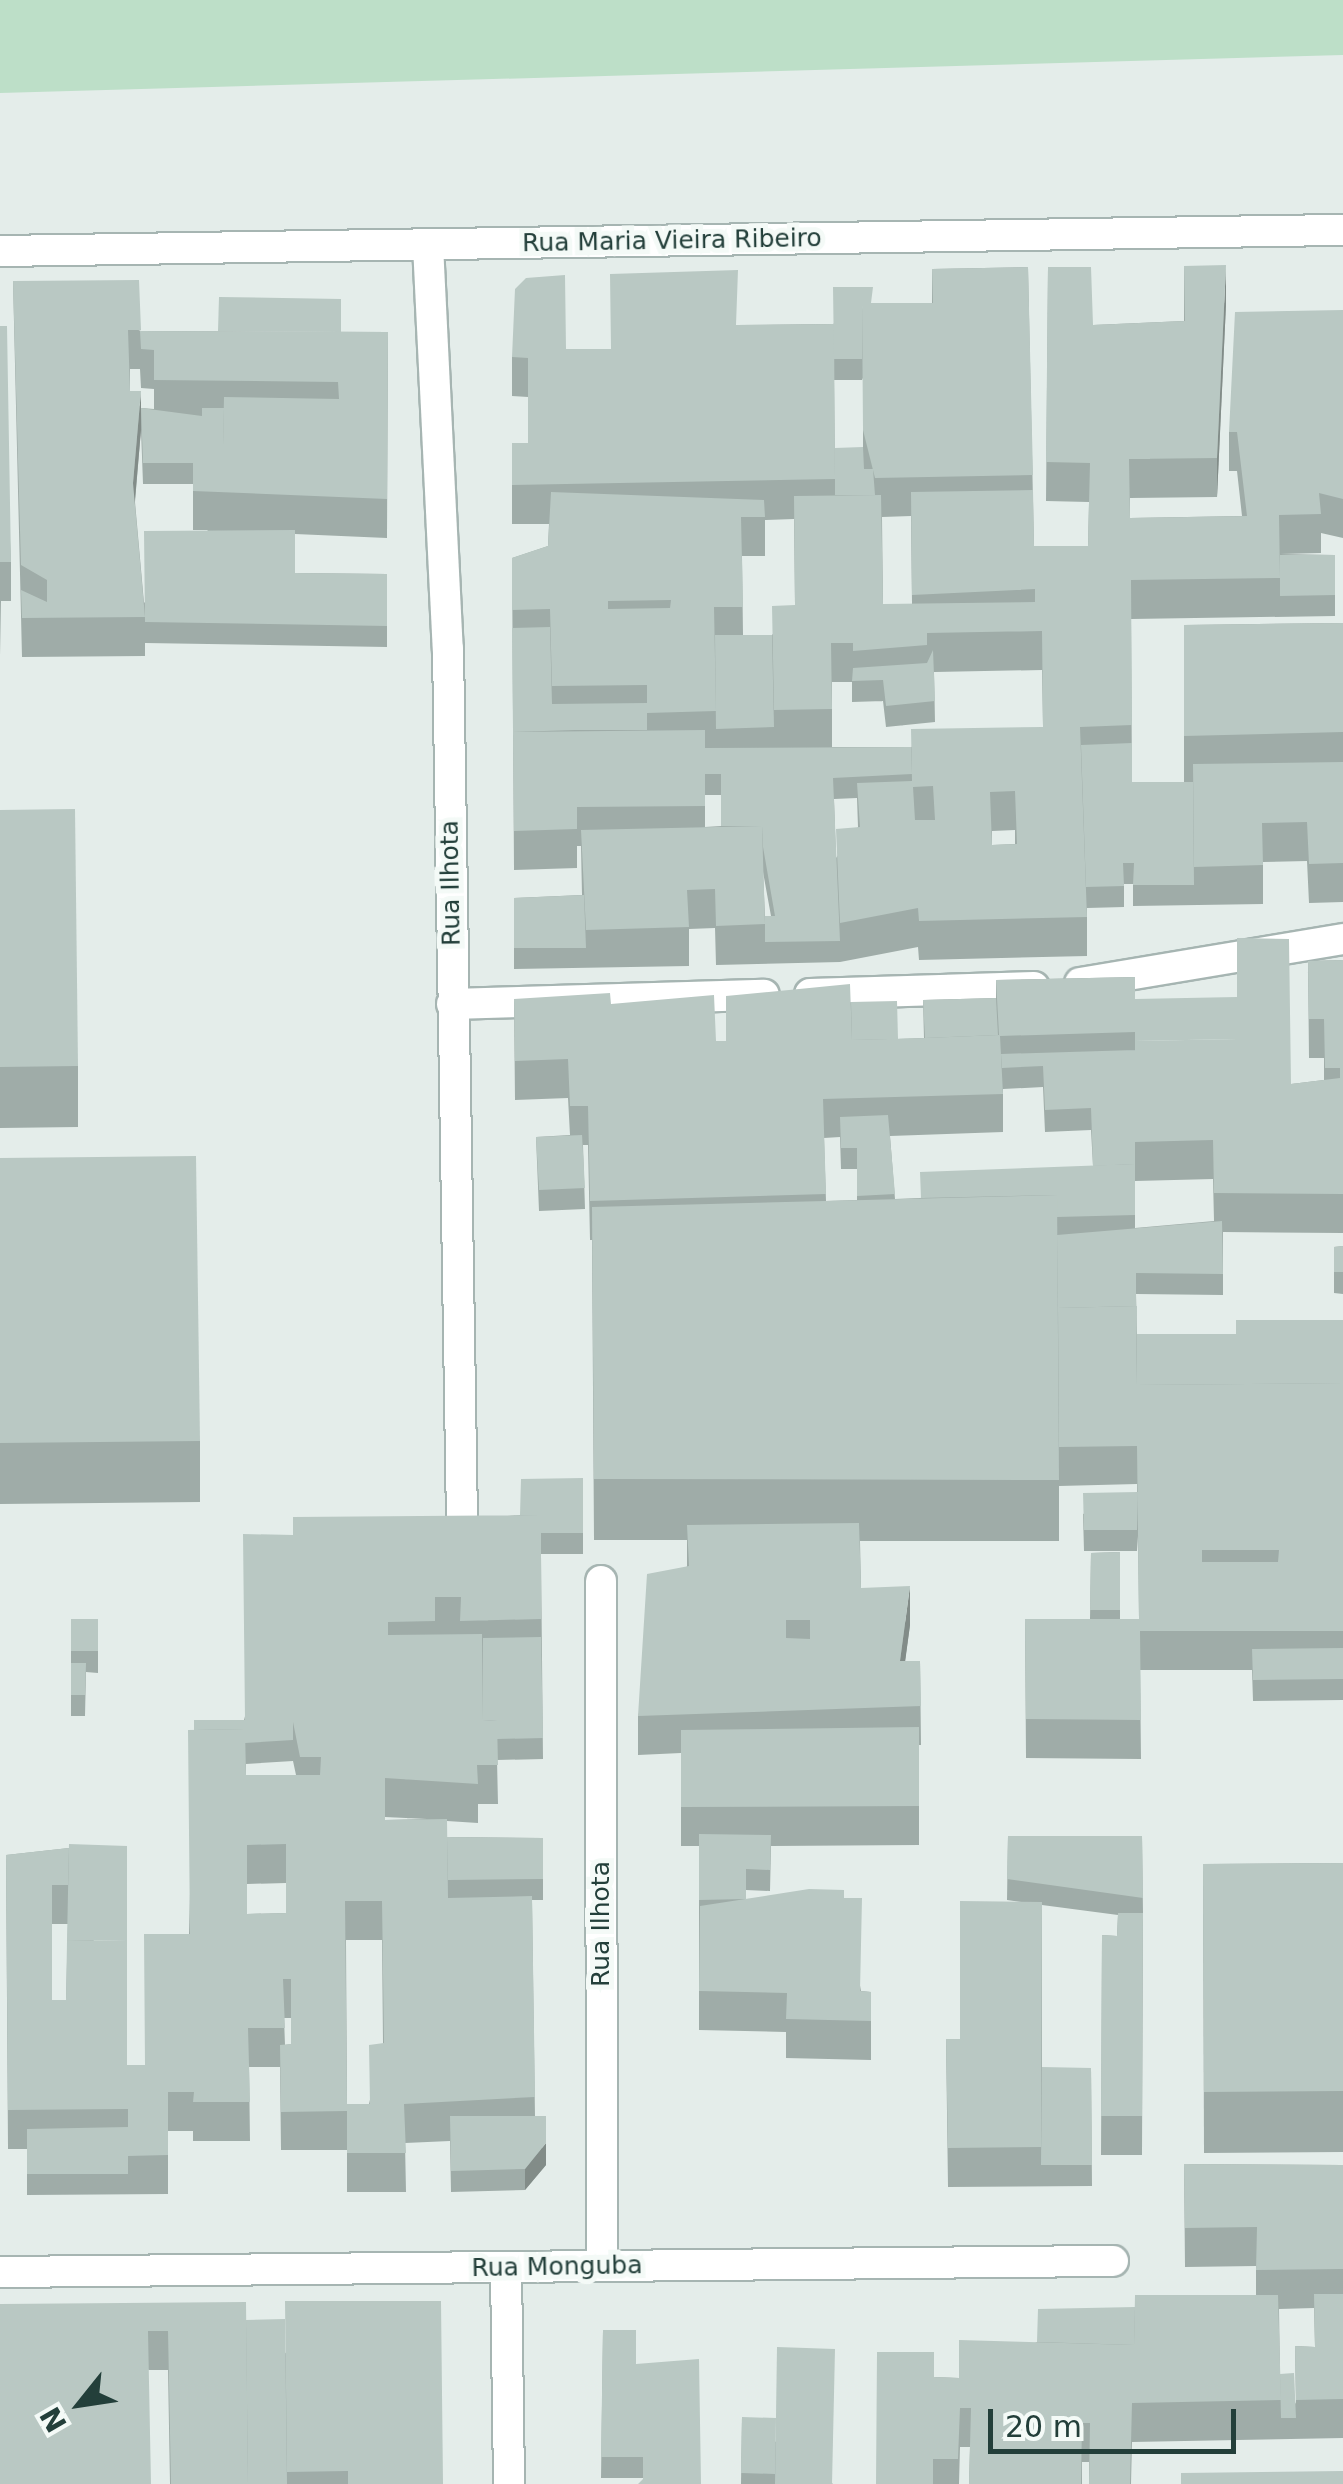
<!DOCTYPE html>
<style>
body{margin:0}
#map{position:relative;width:1343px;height:2484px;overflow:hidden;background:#e4edea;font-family:"DejaVu Sans",sans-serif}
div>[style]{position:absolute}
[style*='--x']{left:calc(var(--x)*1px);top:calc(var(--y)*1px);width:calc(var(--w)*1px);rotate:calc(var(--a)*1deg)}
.green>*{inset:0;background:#bddfc8}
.roads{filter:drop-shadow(2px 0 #a6b5b2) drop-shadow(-2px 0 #a6b5b2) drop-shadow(0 2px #a6b5b2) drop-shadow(0 -2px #a6b5b2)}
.street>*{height:30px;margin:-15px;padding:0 15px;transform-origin:15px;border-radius:15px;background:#fff}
.secondary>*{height:30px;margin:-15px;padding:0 15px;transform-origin:15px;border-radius:15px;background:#fff}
.wall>*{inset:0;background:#9faca8}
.shaded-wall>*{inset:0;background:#828c88}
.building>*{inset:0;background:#b9c8c3}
span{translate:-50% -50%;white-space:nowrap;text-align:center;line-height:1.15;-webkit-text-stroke:10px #f4faf7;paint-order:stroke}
.street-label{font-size:25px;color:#233f3a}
.north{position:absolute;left:30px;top:2354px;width:100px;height:100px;-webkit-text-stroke:8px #f4faf7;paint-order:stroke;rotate:240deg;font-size:28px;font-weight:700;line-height:40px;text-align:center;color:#233f3a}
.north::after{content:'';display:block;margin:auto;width:35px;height:45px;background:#233f3a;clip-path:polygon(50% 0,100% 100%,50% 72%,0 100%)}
.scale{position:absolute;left:988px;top:2409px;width:248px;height:45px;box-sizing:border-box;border:5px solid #233f3a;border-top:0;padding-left:12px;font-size:30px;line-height:35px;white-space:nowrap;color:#233f3a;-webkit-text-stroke:8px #f4faf7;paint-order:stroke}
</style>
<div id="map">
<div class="green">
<div style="clip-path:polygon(0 0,1343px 0,1343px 55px,0 93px)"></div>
</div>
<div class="roads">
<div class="street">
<div style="--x:428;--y:245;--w:404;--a:87.2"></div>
<div style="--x:448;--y:649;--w:872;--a:89.08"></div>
<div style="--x:1080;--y:983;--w:267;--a:-9.5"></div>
<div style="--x:810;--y:994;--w:224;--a:-1.8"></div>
<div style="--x:452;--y:1004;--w:312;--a:-1.7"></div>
<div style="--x:601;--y:1581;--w:685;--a:89.92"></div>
<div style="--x:506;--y:2268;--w:216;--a:89.2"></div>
<div style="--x:0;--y:2272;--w:1113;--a:-0.57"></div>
</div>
<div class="secondary">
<div style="--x:0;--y:251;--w:1343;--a:-0.9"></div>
</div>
</div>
<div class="wall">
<div style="clip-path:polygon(evenodd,1184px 266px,1226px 304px,1217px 497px,1130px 498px,1130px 518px,1242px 516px,1237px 471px,1229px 471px,1229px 432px,1343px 310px,1343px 538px,1321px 533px,1321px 553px,1280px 554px,1335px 555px,1335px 616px,1131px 619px,1132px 782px,1184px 782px,1184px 625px,1343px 623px,1343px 902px,1309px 903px,1307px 861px,1263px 862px,1263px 904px,1133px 906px,1133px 884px,1124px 884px,1124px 907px,1087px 908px,1087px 956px,919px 960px,918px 947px,840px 962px,716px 965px,715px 928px,689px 929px,689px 966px,514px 969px,514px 898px,582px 895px,581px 846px,577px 846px,577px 868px,514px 870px,512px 558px,548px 546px,549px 524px,512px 524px,512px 443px,528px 443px,528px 397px,512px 396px,512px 357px,566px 349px,611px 349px,737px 325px,833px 324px,873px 303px,932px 303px,932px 269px,1028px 267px,1034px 546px,1088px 546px,1089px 502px,1046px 501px,1048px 267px,1093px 325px,1184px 321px,1184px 266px,863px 378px,863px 447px,835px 469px,834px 380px,862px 380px,863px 378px,1184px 266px,911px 516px,912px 604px,883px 604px,882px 517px,911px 516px,1184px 266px,794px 519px,795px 605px,772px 635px,743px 635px,742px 556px,765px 556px,765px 520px,794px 519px,1184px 266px,1042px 670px,1043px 727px,911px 747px,832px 747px,832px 682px,852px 682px,852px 702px,883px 701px,886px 727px,935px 722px,934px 672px,1042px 670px,1184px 266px,705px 795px,721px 795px,721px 826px,705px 827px,705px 795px,1184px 266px,857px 798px,858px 827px,836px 858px,834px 799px,857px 798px,1184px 266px,1015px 830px,1015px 844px,992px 845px,992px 831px,1015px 830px,1184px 266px,763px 872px,771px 916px,765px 916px,763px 872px)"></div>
<div style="clip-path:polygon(evenodd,13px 281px,141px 331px,388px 332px,387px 538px,295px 534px,295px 573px,387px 574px,387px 647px,145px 643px,145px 656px,22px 657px,13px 281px,130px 369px,140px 369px,141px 388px,154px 389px,154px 409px,141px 408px,130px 391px,130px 369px,13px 281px,141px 429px,143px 484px,193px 484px,193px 530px,208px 530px,144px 603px,135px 502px,141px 429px)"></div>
<div style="clip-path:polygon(0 326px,11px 562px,11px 601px,1px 601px,0 656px)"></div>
<div style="clip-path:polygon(0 810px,78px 1066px,78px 1127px,0 1128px)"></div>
<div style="clip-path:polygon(evenodd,1343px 960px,1343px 1233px,1223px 1232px,1223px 1295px,1136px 1294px,1137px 1334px,1236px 1334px,1343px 1320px,1343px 1700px,1253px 1701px,1252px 1670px,1140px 1670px,1141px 1759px,1026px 1758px,1025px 1619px,1090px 1619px,1091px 1553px,1120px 1552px,1120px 1619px,1139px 1619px,1138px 1536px,1137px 1551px,1084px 1551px,1083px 1514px,1137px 1492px,1137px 1484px,1059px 1486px,1059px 1541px,860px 1541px,861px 1588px,910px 1625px,905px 1661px,920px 1661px,921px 1745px,919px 1745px,919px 1845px,771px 1846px,770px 1891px,746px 1890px,746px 1899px,844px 1898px,861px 1991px,871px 1992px,871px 2060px,786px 2058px,786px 2032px,699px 2030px,699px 1846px,681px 1846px,681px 1753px,638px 1755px,638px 1716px,687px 1566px,687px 1540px,594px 1540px,592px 1240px,590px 1240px,588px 1145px,583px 1145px,585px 1209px,539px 1211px,536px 1137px,570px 1135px,568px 1098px,515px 1100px,514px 999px,611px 1004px,716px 1041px,726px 1041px,851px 1002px,898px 1039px,924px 1038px,923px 1000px,996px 998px,996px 980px,1135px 977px,1135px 1050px,1291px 1084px,1324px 1080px,1324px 1058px,1309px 1058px,1308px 961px,1343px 960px,1043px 1087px,1045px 1132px,1091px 1130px,1093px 1166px,920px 1198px,895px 1199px,890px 1136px,1003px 1132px,1003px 1089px,1043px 1087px,1343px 960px,840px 1137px,841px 1169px,857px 1169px,857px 1200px,826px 1201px,824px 1138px,840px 1137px,1343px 960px,1213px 1179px,1214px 1221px,1135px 1228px,1135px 1181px,1213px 1179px)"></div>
<div style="clip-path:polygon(0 1158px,200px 1441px,200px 1502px,0 1504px)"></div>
<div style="clip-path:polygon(1343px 1246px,1343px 1294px,1334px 1293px,1334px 1247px)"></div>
<div style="clip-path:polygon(evenodd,583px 1478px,583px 1554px,541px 1554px,543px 1759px,497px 1760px,498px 1804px,478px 1804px,478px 1823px,447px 1821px,447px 1837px,543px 1838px,543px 1900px,532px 1900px,535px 2116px,546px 2165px,525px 2190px,451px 2192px,450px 2141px,405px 2143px,406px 2192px,347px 2192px,347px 2150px,281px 2150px,280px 2067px,249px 2067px,250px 2141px,193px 2141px,193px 2131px,168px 2131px,168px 2194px,27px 2195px,27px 2149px,8px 2149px,6px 1855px,69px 1848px,127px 2065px,145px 2065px,189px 1934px,194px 1730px,244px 1720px,293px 1535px,520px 1515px,583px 1478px,293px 1761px,296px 1775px,246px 1775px,246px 1764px,293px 1761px,583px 1478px,385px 1817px,427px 1819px,385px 1820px,385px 1817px,583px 1478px,286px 1883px,286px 1913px,247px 1914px,247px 1884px,286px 1883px,583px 1478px,52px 1924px,68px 1924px,66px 2000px,52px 2000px,52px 1924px,583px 1478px,346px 1940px,382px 1940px,383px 2043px,369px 2104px,347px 2104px,346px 1940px,583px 1478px,284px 2018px,291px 2018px,291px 2044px,285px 2045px,284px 2018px)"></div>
<div style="clip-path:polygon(71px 1619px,98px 1619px,98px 1673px,86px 1672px,85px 1716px,71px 1716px)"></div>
<div style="clip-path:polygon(1008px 1836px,1142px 1836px,1143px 1913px,1142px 2155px,1101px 2155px,1102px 1935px,1117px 1936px,1118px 1915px,1042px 1905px,1042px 2124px,1091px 2068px,1092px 2186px,948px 2187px,946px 2039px,960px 2039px,1021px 1902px,1007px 1900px)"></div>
<div style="clip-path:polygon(1343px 1863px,1343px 2152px,1204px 2153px,1203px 1864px)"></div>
<div style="clip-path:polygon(evenodd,1184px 2164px,1343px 2165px,1343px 2438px,1132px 2442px,1131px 2484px,1089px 2484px,1089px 2462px,1082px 2462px,1082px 2484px,969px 2484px,970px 2447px,960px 2447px,959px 2484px,876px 2484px,934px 2377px,959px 2378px,1037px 2342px,1135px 2307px,1256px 2295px,1256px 2266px,1185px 2267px,1184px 2164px,1314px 2308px,1315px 2347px,1295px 2346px,1296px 2404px,1280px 2374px,1279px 2309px,1314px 2308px)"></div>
<div style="clip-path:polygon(0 2304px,246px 2320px,443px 2484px,170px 2484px,168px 2370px,149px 2370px)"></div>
<div style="clip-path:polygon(603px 2330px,636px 2364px,701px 2484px,643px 2478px,601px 2478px)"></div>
<div style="clip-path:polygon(742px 2417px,833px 2484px,741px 2484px)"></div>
</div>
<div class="shaded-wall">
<div style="clip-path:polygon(1226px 265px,1226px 304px,1217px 497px,1217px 458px)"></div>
<div style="clip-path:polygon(141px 391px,141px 430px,133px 522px,133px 483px)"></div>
<div style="clip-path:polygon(910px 1586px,910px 1625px,900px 1700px,900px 1661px)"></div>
<div style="clip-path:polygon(546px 2143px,546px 2165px,525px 2190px,525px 2169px)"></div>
</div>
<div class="building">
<div style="clip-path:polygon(evenodd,1226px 265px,1217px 458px,1129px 459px,1130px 518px,1247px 516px,1237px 432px,1229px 432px,1235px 312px,1343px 310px,1343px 499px,1319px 493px,1321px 514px,1279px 515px,1280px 578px,1131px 580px,1132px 725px,1080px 727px,1087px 917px,919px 921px,918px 908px,840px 923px,836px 829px,860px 827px,857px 783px,912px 781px,911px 729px,1043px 727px,1042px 631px,927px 633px,927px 645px,853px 651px,853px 643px,831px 643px,832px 709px,774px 710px,772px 606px,795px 605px,794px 496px,881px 495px,883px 604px,1035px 602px,1035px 589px,912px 595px,911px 492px,1033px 490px,1034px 546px,1088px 546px,1090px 463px,1046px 462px,1048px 267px,1091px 267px,1093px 325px,1185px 321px,1184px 266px,1226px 265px,933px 786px,935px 820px,915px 820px,913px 787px,933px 786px,1226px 265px,1015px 791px,1017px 844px,992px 845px,990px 792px,1015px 791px)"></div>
<div style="clip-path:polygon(1028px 267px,1033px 475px,875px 478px,863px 430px,862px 303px,933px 303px,932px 269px)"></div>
<div style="clip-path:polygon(738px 270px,736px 325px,834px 324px,835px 479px,512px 485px,512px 443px,528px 443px,528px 358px,512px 357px,515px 289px,526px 278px,565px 275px,566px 349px,611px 349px,610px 274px)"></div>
<div style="clip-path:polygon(139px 280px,141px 330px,128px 330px,130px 391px,141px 391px,133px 483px,145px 617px,22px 618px,21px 590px,47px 602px,47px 580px,21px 565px,13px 281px)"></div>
<div style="clip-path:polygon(833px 287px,873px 287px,871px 303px,862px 303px,862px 359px,834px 359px)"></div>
<div style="clip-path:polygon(219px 297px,341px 299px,341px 332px,218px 331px)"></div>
<div style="clip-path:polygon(0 326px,7px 326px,11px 562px,0 562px,0 617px)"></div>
<div style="clip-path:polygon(140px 331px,388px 332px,387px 499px,193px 491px,193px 445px,223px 445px,224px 397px,339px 399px,338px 382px,154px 380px,154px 350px,141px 349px)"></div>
<div style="clip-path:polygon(141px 408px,202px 416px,202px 408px,224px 408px,223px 445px,193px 445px,193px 463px,143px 463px)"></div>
<div style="clip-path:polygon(863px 447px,864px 469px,873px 469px,875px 495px,835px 495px,835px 448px)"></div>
<div style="clip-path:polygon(evenodd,551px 492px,764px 500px,765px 517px,741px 517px,743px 607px,714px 607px,716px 711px,647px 713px,647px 685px,552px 686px,550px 609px,512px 610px,512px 558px,548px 546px,551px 492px,671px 600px,670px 608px,608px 609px,608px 601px,671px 600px)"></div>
<div style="clip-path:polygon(295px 530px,295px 573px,387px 574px,387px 626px,145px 622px,144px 531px)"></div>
<div style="clip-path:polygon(1280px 555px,1335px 555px,1335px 595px,1280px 596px)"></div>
<div style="clip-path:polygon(1343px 623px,1343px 732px,1184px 736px,1184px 625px)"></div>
<div style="clip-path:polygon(550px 627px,552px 704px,647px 703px,647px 730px,575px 730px,513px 732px,512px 628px)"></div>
<div style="clip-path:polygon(715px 635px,772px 635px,774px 727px,716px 729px)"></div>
<div style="clip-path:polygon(933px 650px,935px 701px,886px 706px,883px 680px,852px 681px,853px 668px,927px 663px)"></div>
<div style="clip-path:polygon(705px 730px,705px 806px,577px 807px,577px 829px,514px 831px,513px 732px)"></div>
<div style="clip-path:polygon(1132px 743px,1132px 782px,1193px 782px,1194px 885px,1133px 885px,1134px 863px,1123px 863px,1124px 886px,1086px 887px,1081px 745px)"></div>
<div style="clip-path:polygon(911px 747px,912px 774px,833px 778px,840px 941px,765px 942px,765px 916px,775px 916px,763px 847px,762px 826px,721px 826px,721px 774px,705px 774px,705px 748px)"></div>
<div style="clip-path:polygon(1343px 762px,1343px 863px,1309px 864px,1307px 822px,1262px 823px,1263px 865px,1194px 867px,1193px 764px)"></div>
<div style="clip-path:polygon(75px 809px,78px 1066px,0 1067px,0 810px)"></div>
<div style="clip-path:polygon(762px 826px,765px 924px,716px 926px,715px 889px,687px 890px,689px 927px,586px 930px,581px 830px)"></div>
<div style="clip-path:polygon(584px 895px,586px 948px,514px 948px,514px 898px)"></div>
<div style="clip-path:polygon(1237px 938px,1289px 939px,1291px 1084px,1340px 1078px,1340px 1068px,1325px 1068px,1324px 1019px,1309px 1019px,1308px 961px,1343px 960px,1343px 1194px,1214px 1193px,1213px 1140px,1135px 1142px,1135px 1041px,1237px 1039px)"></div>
<div style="clip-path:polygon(1135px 977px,1135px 1032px,1000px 1036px,1003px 1094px,823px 1099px,826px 1194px,590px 1201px,588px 1106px,570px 1106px,568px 1059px,515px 1061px,514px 999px,610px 993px,611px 1004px,714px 995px,716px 1041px,726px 1041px,726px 996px,850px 984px,852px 1040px,925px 1038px,999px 1035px,996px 980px)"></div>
<div style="clip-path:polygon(1237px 997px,1237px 1039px,1135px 1041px,1135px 1164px,1093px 1166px,1091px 1108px,1045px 1110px,1043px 1066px,1002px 1068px,1001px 1054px,1135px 1050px,1135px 999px)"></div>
<div style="clip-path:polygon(996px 998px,998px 1035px,925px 1038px,923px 1000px)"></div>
<div style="clip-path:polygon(897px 1001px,898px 1039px,852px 1040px,851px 1002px)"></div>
<div style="clip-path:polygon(888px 1115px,895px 1194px,857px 1196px,857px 1148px,841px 1148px,840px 1117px)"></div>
<div style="clip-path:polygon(582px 1135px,585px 1188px,539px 1190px,536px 1137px)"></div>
<div style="clip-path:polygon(196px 1156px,200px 1441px,0 1443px,0 1158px)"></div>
<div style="clip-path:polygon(1135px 1164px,1135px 1215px,1057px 1217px,1057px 1195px,921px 1198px,920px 1172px)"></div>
<div style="clip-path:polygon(1057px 1195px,1059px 1480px,594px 1479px,592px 1207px)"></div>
<div style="clip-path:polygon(1222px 1221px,1223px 1274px,1136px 1273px,1136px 1306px,1058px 1308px,1057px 1235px)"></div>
<div style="clip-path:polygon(1343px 1246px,1343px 1272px,1334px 1272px,1334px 1247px)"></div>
<div style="clip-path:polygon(evenodd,1137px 1306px,1136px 1385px,1343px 1383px,1343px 1631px,1140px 1631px,1141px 1720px,1026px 1719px,1025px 1619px,1139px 1619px,1137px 1446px,1059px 1447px,1058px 1308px,1137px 1306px,1202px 1550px,1279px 1550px,1278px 1562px,1202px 1562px,1202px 1550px)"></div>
<div style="clip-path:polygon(1236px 1320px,1343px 1320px,1343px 1383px,1136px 1385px,1137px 1334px,1236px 1334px)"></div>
<div style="clip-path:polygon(583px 1478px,583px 1533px,541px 1533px,541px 1515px,520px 1515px,521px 1479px)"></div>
<div style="clip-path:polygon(1138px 1492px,1137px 1530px,1084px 1530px,1083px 1493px)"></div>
<div style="clip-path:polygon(evenodd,541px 1515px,541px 1619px,460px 1621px,461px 1597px,435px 1597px,435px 1621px,388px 1622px,388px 1635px,482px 1634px,483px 1721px,497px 1720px,498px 1765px,477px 1765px,478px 1784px,385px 1778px,385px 1820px,447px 1819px,448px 1898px,532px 1896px,535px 2097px,404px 2104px,406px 2153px,347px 2153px,347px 2111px,281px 2112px,280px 2045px,291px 2044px,291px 1979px,283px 1979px,285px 2028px,248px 2028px,250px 2102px,193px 2102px,194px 2092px,168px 2092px,168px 2155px,128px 2156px,128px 2109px,8px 2110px,6px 1855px,69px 1848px,68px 1885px,52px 1885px,52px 2000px,66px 2000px,67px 1941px,127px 1940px,127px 2065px,145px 2065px,144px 1934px,190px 1934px,188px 1730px,245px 1729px,246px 1775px,320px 1775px,321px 1757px,300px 1757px,293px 1722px,293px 1517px,541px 1515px,286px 1844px,286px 1913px,247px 1914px,247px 1845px,286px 1844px,541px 1515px,345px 1901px,382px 1901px,384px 2043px,369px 2045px,370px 2104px,347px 2104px,345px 1901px)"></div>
<div style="clip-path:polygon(evenodd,859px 1523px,861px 1588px,910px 1586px,900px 1661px,920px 1661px,921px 1706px,638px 1716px,647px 1574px,689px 1566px,687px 1525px,859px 1523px,786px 1620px,810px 1620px,810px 1639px,786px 1638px,786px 1620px)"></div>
<div style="clip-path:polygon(243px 1534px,293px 1535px,293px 1740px,245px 1743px,245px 1729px,194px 1730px,194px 1720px,245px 1720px)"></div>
<div style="clip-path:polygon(1120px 1552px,1120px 1610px,1090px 1610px,1091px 1553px)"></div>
<div style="clip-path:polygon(71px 1619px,98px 1619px,98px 1651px,71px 1651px)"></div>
<div style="clip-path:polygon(541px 1637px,543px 1738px,497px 1739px,497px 1720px,483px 1721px,483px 1638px)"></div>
<div style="clip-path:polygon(1343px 1648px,1343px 1679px,1253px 1680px,1252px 1649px)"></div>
<div style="clip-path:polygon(71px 1663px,86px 1663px,85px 1695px,71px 1695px)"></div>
<div style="clip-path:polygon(919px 1727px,919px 1806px,681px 1807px,681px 1730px)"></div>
<div style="clip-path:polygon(699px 1834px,771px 1835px,770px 1870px,746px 1869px,746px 1899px,699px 1900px)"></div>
<div style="clip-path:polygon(1008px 1836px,1142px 1836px,1143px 1898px,1007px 1879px)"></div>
<div style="clip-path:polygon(447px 1837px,543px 1838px,543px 1879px,448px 1880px)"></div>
<div style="clip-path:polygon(69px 1844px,127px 1846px,127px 1940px,67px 1941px)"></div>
<div style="clip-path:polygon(1343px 1863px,1343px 2091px,1204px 2092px,1203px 1864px)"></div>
<div style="clip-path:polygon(809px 1889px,844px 1890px,844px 1898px,862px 1898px,860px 1991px,871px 1992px,871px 2021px,786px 2019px,787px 1993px,699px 1991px,700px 1906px)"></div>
<div style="clip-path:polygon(960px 1901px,1042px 1902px,1041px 2147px,948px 2148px,946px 2039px,960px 2039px)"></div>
<div style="clip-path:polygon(1118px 1913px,1143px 1913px,1142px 2116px,1101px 2116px,1102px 1935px,1117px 1936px)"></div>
<div style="clip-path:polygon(1042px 2067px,1091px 2068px,1092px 2165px,1041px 2165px)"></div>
<div style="clip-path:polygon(450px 2116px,546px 2116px,546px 2143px,525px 2169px,451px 2171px)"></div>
<div style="clip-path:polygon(128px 2127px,128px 2174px,27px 2174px,27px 2129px)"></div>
<div style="clip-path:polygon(1184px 2164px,1343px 2165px,1343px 2269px,1256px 2270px,1257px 2227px,1185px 2228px)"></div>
<div style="clip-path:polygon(1314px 2294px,1343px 2294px,1343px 2399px,1296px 2400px,1295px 2346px,1315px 2347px)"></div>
<div style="clip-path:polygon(1135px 2295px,1278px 2295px,1281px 2400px,1132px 2403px,1130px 2484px,1089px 2484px,1090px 2423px,1082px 2423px,1081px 2484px,969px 2484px,971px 2408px,960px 2408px,958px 2459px,933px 2459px,933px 2484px,876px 2484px,877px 2352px,934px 2352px,934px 2377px,959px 2378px,959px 2340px,1134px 2345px)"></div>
<div style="clip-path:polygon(285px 2301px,441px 2301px,443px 2484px,348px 2484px,348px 2471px,287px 2472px)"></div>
<div style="clip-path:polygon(246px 2302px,248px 2484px,171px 2484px,168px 2331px,148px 2331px,151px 2484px,0 2484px,0 2304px)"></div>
<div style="clip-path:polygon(1135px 2307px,1134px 2345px,1037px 2342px,1038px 2309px)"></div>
<div style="clip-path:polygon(285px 2319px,287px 2484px,248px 2484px,246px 2320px)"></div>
<div style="clip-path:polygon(603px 2330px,636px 2330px,636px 2364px,699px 2359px,701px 2484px,638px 2484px,643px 2479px,643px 2457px,601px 2457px)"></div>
<div style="clip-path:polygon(777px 2347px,835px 2349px,832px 2484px,775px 2484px)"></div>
<div style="clip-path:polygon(1294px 2373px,1296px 2418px,1281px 2418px,1280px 2374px)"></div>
<div style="clip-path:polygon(742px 2417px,776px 2418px,775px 2474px,741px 2473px)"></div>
<div style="clip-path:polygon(1343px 2471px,1343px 2484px,1181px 2484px,1181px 2473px)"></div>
</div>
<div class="street-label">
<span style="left:672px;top:241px;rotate:-1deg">Rua Maria Vieira Ribeiro</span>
<span style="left:451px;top:883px;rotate:-91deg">Rua Ilhota</span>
<span style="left:601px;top:1924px;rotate:-90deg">Rua Ilhota</span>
<span style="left:557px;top:2267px;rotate:-1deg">Rua Monguba</span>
</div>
<div class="north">N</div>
<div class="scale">20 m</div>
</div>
